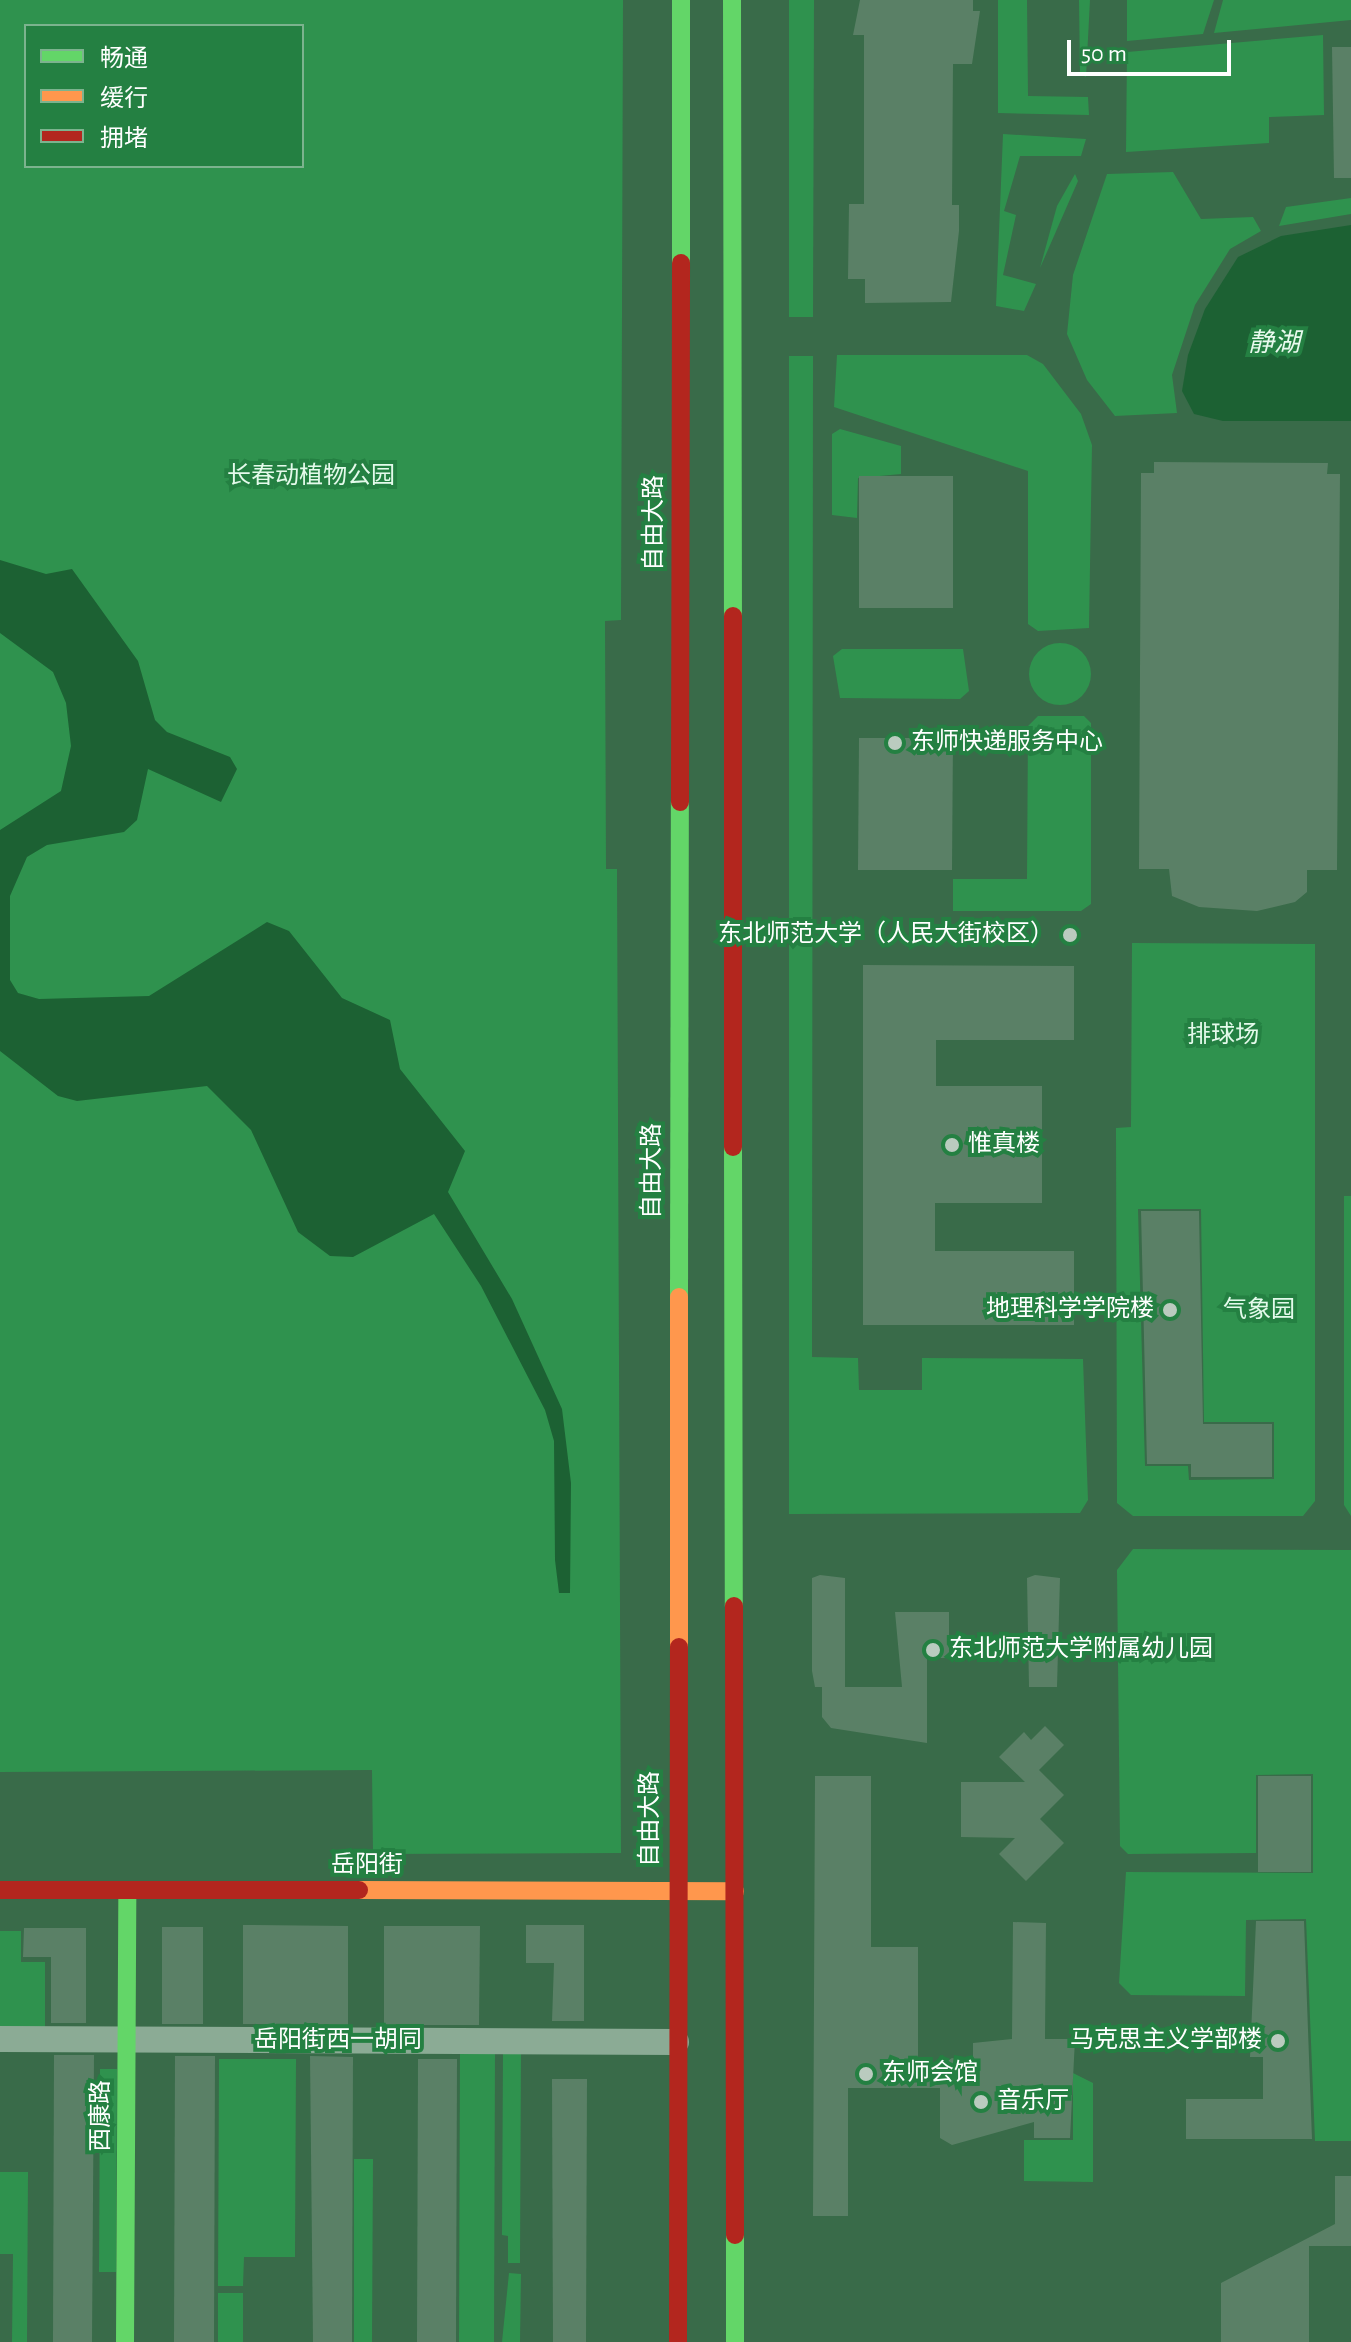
<!DOCTYPE html>
<meta charset="utf-8">
<style>
body{margin:0}
#map{position:relative;width:1351px;height:2342px;overflow:hidden;background:#396b49;font-family:"Alegreya Sans","Noto Sans SC",sans-serif}
div>[style]{position:absolute}
[style*='--x']{left:calc(var(--x)*1px);top:calc(var(--y)*1px);width:calc(var(--w)*1px);rotate:calc(var(--a)*1deg)}
.green>*{inset:0;background:#2f924e}
.round{border-radius:50%}
.water>*{inset:0;background:#1c6133}
.building>*{inset:0;background:#5a8066}
.street>*{height:26px;margin:-13px;padding:0 13px;transform-origin:13px;border-radius:13px;background:#8bab95}
.fast>*{height:18px;margin:-9px;padding:0 9px;transform-origin:9px;border-radius:9px;background:#63d668}
.slow>*{height:18px;margin:-9px;padding:0 9px;transform-origin:9px;border-radius:9px;background:#ff974d}
.jam>*{height:18px;margin:-9px;padding:0 9px;transform-origin:9px;border-radius:9px;background:#b3261e}
.dots>*{width:22px;height:22px;translate:-50% -50%;box-sizing:border-box;border:4px solid #248042;border-radius:50%}
span{translate:-50% -50%;white-space:nowrap;text-align:center;line-height:1.15;-webkit-text-stroke:8px #248042;paint-order:stroke}
.park-label{font-size:24px;color:#e4faeb}
.street-label{font-size:24px;color:#fff}
.poi-label{font-size:24px;color:#fff}
.left{translate:0 -50%;text-align:left}
.right{translate:-100% -50%;text-align:right}
.water-label{font-size:26px;color:#e9faee;font-style:italic}
.legend{position:absolute;left:24px;top:24px;width:280px;height:144px;box-sizing:border-box;background:#248042;border:2px solid #7cb38e;margin:0;padding:10px 14px;list-style:none;font-size:24px;color:#fff}
.legend li{display:flex;align-items:center;gap:16px;height:40px}
.legend b{width:40px;border:2px solid #7cb38e}
.scale{position:absolute;left:1067px;top:40px;width:164px;height:36px;box-sizing:border-box;border:4px solid #fff;border-top:0;padding-left:10px;font-size:24px;line-height:28px;white-space:nowrap;color:#fff;-webkit-text-stroke:6px #248042;paint-order:stroke}
</style>
<div id="map">
<div class="green">
<div style="clip-path:polygon(evenodd,0 0,623px 0,621px 620px,605px 621px,606px 869px,617px 869px,621px 1853px,373px 1854px,372px 1770px,0 1772px,0 0,26px 26px,302px 26px,302px 166px,26px 166px,26px 26px)"></div>
<div style="clip-path:polygon(789px 0,814px 0,813px 317px,789px 317px)"></div>
<div style="clip-path:polygon(998px 0,1027px 0,1028px 96px,1088px 97px,1089px 115px,998px 113px)"></div>
<div style="clip-path:polygon(1079px 0,1090px 0,1086px 77px,1080px 74px)"></div>
<div style="clip-path:polygon(1127px 0,1214px 0,1203px 34px,1127px 41px)"></div>
<div style="clip-path:polygon(1223px 0,1351px 0,1351px 20px,1214px 33px)"></div>
<div style="clip-path:polygon(1323px 35px,1324px 115px,1269px 117px,1269px 143px,1126px 152px,1127px 52px)"></div>
<div style="clip-path:polygon(1003px 134px,1086px 139px,1081px 156px,1020px 156px,1004px 211px,1016px 215px,1003px 275px,1036px 284px,1024px 311px,996px 306px)"></div>
<div style="clip-path:polygon(1173px 172px,1201px 219px,1253px 217px,1261px 231px,1230px 249px,1195px 305px,1172px 375px,1177px 413px,1115px 416px,1087px 380px,1067px 334px,1073px 275px,1107px 174px)"></div>
<div style="clip-path:polygon(1075px 174px,1078px 181px,1040px 268px,1057px 206px)"></div>
<div style="clip-path:polygon(1351px 198px,1351px 214px,1279px 226px,1286px 207px)"></div>
<div style="clip-path:polygon(837px 355px,1027px 355px,1043px 364px,1081px 414px,1092px 445px,1089px 628px,1038px 631px,1028px 624px,1028px 471px,834px 407px)"></div>
<div style="clip-path:polygon(789px 356px,813px 356px,812px 1357px,858px 1358px,859px 1390px,922px 1390px,922px 1358px,1083px 1359px,1088px 1500px,1080px 1513px,789px 1514px)"></div>
<div style="clip-path:polygon(840px 429px,901px 446px,901px 474px,858px 478px,857px 518px,832px 515px,832px 434px)"></div>
<div class="round" style="left:1029px;top:643px;width:62px;height:62px"></div>
<div style="clip-path:polygon(842px 649px,963px 649px,969px 691px,960px 699px,840px 698px,833px 656px)"></div>
<div style="clip-path:polygon(1038px 716px,1084px 716px,1091px 723px,1091px 904px,1081px 911px,953px 911px,953px 879px,1027px 879px,1028px 726px)"></div>
<div style="clip-path:polygon(evenodd,1132px 943px,1315px 944px,1315px 1501px,1303px 1516px,1133px 1516px,1117px 1503px,1116px 1128px,1131px 1127px,1132px 943px,1138px 1209px,1201px 1209px,1204px 1422px,1274px 1422px,1274px 1479px,1189px 1480px,1188px 1466px,1145px 1466px,1138px 1209px)"></div>
<div style="clip-path:polygon(1344px 1196px,1351px 1196px,1351px 1516px,1344px 1505px)"></div>
<div style="clip-path:polygon(1133px 1549px,1351px 1550px,1351px 2141px,1315px 2141px,1306px 1919px,1246px 1920px,1245px 1996px,1131px 1995px,1119px 1983px,1126px 1872px,1313px 1873px,1313px 1774px,1256px 1775px,1256px 1853px,1128px 1854px,1120px 1846px,1117px 1570px)"></div>
<div style="clip-path:polygon(0 1931px,21px 1931px,21px 1962px,45px 1962px,45px 2028px,0 2028px)"></div>
<div style="clip-path:polygon(460px 2049px,495px 2049px,494px 2342px,459px 2342px)"></div>
<div style="clip-path:polygon(503px 2050px,521px 2050px,520px 2263px,508px 2263px,508px 2236px,502px 2235px)"></div>
<div style="clip-path:polygon(219px 2059px,296px 2059px,295px 2257px,244px 2257px,243px 2286px,218px 2286px)"></div>
<div style="clip-path:polygon(100px 2069px,117px 2069px,116px 2272px,99px 2272px)"></div>
<div style="clip-path:polygon(1073px 2073px,1093px 2083px,1093px 2182px,1024px 2181px,1024px 2140px,1073px 2140px)"></div>
<div style="clip-path:polygon(354px 2159px,373px 2159px,372px 2342px,354px 2342px)"></div>
<div style="clip-path:polygon(0 2172px,28px 2172px,27px 2342px,12px 2342px,13px 2254px,0 2254px)"></div>
<div style="clip-path:polygon(509px 2273px,521px 2274px,520px 2342px,502px 2342px)"></div>
<div style="clip-path:polygon(218px 2293px,243px 2293px,243px 2342px,218px 2342px)"></div>
</div>
<div class="water">
<div style="clip-path:polygon(1351px 225px,1351px 421px,1223px 421px,1194px 414px,1182px 391px,1188px 355px,1205px 309px,1238px 257px,1281px 236px)"></div>
<div style="clip-path:polygon(0 560px,46px 574px,72px 569px,138px 661px,155px 720px,167px 732px,230px 757px,237px 769px,221px 802px,148px 769px,137px 820px,124px 832px,47px 845px,27px 857px,10px 896px,10px 980px,18px 993px,39px 999px,149px 996px,267px 922px,289px 931px,342px 998px,390px 1020px,400px 1069px,465px 1151px,448px 1192px,512px 1299px,562px 1409px,571px 1483px,570px 1593px,559px 1593px,555px 1560px,554px 1441px,545px 1410px,481px 1286px,434px 1214px,353px 1257px,330px 1256px,298px 1232px,251px 1130px,207px 1086px,77px 1101px,58px 1096px,0 1051px,0 830px,61px 791px,71px 746px,66px 703px,53px 672px,0 633px)"></div>
</div>
<div class="building">
<div style="clip-path:polygon(860px 0,973px 0,973px 11px,980px 11px,972px 64px,953px 64px,952px 205px,959px 205px,959px 231px,951px 302px,865px 303px,865px 279px,848px 279px,849px 204px,864px 204px,864px 35px,853px 35px)"></div>
<div style="clip-path:polygon(1332px 47px,1351px 47px,1351px 178px,1334px 178px)"></div>
<div style="clip-path:polygon(1154px 462px,1328px 463px,1327px 474px,1340px 474px,1337px 870px,1307px 870px,1307px 892px,1295px 902px,1257px 911px,1199px 907px,1172px 896px,1169px 869px,1139px 869px,1141px 473px,1154px 473px)"></div>
<div style="clip-path:polygon(859px 476px,953px 476px,953px 608px,859px 608px)"></div>
<div style="clip-path:polygon(859px 738px,953px 738px,952px 870px,858px 870px)"></div>
<div style="clip-path:polygon(863px 965px,1074px 966px,1074px 1040px,936px 1040px,936px 1086px,1042px 1086px,1042px 1203px,935px 1203px,935px 1251px,1074px 1251px,1074px 1325px,863px 1325px)"></div>
<div style="clip-path:polygon(1141px 1211px,1199px 1211px,1203px 1424px,1272px 1424px,1272px 1477px,1191px 1477px,1191px 1464px,1147px 1464px)"></div>
<div style="clip-path:polygon(820px 1575px,845px 1578px,845px 1687px,902px 1687px,895px 1612px,949px 1612px,949px 1658px,927px 1658px,927px 1743px,831px 1728px,822px 1717px,822px 1687px,815px 1687px,812px 1671px,812px 1578px)"></div>
<div style="clip-path:polygon(1035px 1575px,1060px 1578px,1057px 1687px,1029px 1687px,1027px 1578px)"></div>
<div style="clip-path:polygon(1045px 1726px,1064px 1745px,1039px 1770px,1064px 1795px,1040px 1819px,1064px 1843px,1026px 1881px,999px 1854px,1015px 1838px,961px 1837px,961px 1782px,1025px 1782px,999px 1757px,1024px 1732px,1031px 1740px)"></div>
<div style="clip-path:polygon(815px 1776px,871px 1776px,871px 1947px,918px 1947px,918px 2081px,952px 2058px,973px 2064px,973px 2043px,1012px 2039px,1013px 1922px,1046px 1923px,1045px 2039px,1075px 2039px,1070px 2138px,1034px 2138px,1034px 2122px,952px 2145px,940px 2138px,940px 2088px,848px 2088px,848px 2216px,813px 2216px)"></div>
<div style="clip-path:polygon(1258px 1776px,1311px 1776px,1311px 1872px,1258px 1872px)"></div>
<div style="clip-path:polygon(1256px 1921px,1304px 1921px,1312px 2139px,1186px 2139px,1186px 2099px,1263px 2099px,1263px 2057px,1250px 2057px)"></div>
<div style="clip-path:polygon(243px 1925px,348px 1926px,348px 2025px,243px 2024px)"></div>
<div style="clip-path:polygon(526px 1925px,584px 1925px,584px 2021px,552px 2021px,554px 1963px,526px 1963px)"></div>
<div style="clip-path:polygon(384px 1926px,480px 1926px,479px 2025px,384px 2025px)"></div>
<div style="clip-path:polygon(162px 1927px,203px 1927px,203px 2024px,162px 2024px)"></div>
<div style="clip-path:polygon(24px 1928px,86px 1928px,86px 2023px,51px 2023px,51px 1957px,23px 1957px)"></div>
<div style="clip-path:polygon(54px 2055px,94px 2055px,92px 2342px,53px 2342px)"></div>
<div style="clip-path:polygon(175px 2056px,215px 2056px,214px 2342px,174px 2342px)"></div>
<div style="clip-path:polygon(310px 2056px,353px 2057px,352px 2342px,313px 2342px)"></div>
<div style="clip-path:polygon(418px 2059px,457px 2059px,456px 2342px,417px 2342px)"></div>
<div style="clip-path:polygon(552px 2079px,587px 2079px,586px 2342px,553px 2342px)"></div>
<div style="clip-path:polygon(1335px 2176px,1351px 2176px,1351px 2246px,1309px 2246px,1309px 2342px,1221px 2342px,1221px 2283px,1335px 2224px)"></div>
</div>
<div class="street">
<div style="--x:0;--y:2039;--w:676;--a:0.25"></div>
</div>
<div class="fast">
<div style="--x:732;--y:0;--w:616;--a:89.91"></div>
<div style="--x:681;--y:263;--w:263;--a:-90"></div>
<div style="--x:733;--y:1147;--w:459;--a:89.9"></div>
<div style="--x:679;--y:1297;--w:495;--a:-89.9"></div>
<div style="--x:735;--y:2235;--w:107;--a:90"></div>
<div style="--x:125;--y:2342;--w:452;--a:-89.7"></div>
</div>
<div class="slow">
<div style="--x:679;--y:1647;--w:350;--a:-90"></div>
<div style="--x:359;--y:1890;--w:376;--a:0.2"></div>
</div>
<div class="jam">
<div style="--x:733;--y:616;--w:531;--a:90"></div>
<div style="--x:680;--y:802;--w:539;--a:-89.89"></div>
<div style="--x:734;--y:1606;--w:629;--a:89.91"></div>
<div style="--x:0;--y:1890;--w:359;--a:0"></div>
<div style="--x:678;--y:2342;--w:695;--a:-89.92"></div>
</div>
<div class="dots">
<div style="left:895px;top:743px;background:#bacbbf"></div>
<div style="left:1070px;top:935px;background:#bacbbf"></div>
<div style="left:952px;top:1145px;background:#bacbbf"></div>
<div style="left:1170px;top:1310px;background:#bacbbf"></div>
<div style="left:933px;top:1650px;background:#bacbbf"></div>
<div style="left:1278px;top:2041px;background:#bacbbf"></div>
<div style="left:866px;top:2074px;background:#bacbbf"></div>
<div style="left:981px;top:2102px;background:#bacbbf"></div>
</div>
<div class="park-label">
<span style="left:311px;top:477px">长春动植物公园</span>
<span style="left:1223px;top:1036px">排球场</span>
<span style="left:1259px;top:1311px">气象园</span>
</div>
<div class="street-label">
<span style="left:655px;top:523px;rotate:-90deg">自由大路</span>
<span style="left:653px;top:1171px;rotate:-90deg">自由大路</span>
<span style="left:651px;top:1819px;rotate:-90deg">自由大路</span>
<span style="left:367px;top:1866px">岳阳街</span>
<span style="left:338px;top:2041px">岳阳街西一胡同</span>
<span style="left:102px;top:2116px;rotate:-90deg">西康路</span>
</div>
<div class="poi-label">
<span class="left" style="left:911px;top:743px">东师快递服务中心</span>
<span class="right" style="left:1054px;top:935px">东北师范大学（人民大街校区）</span>
<span class="left" style="left:968px;top:1145px">惟真楼</span>
<span class="right" style="left:1154px;top:1310px">地理科学学院楼</span>
<span class="left" style="left:949px;top:1650px">东北师范大学附属幼儿园</span>
<span class="right" style="left:1262px;top:2041px">马克思主义学部楼</span>
<span class="left" style="left:882px;top:2074px">东师会馆</span>
<span class="left" style="left:997px;top:2102px">音乐厅</span>
</div>
<div class="water-label">
<span style="left:1274px;top:344px">静湖</span>
</div>
<ul class="legend">
<li><b style="height:10px;background:#63d668"></b>畅通</li>
<li><b style="height:10px;background:#ff974d"></b>缓行</li>
<li><b style="height:10px;background:#b3261e"></b>拥堵</li>
</ul>
<div class="scale">50 m</div>
</div>
